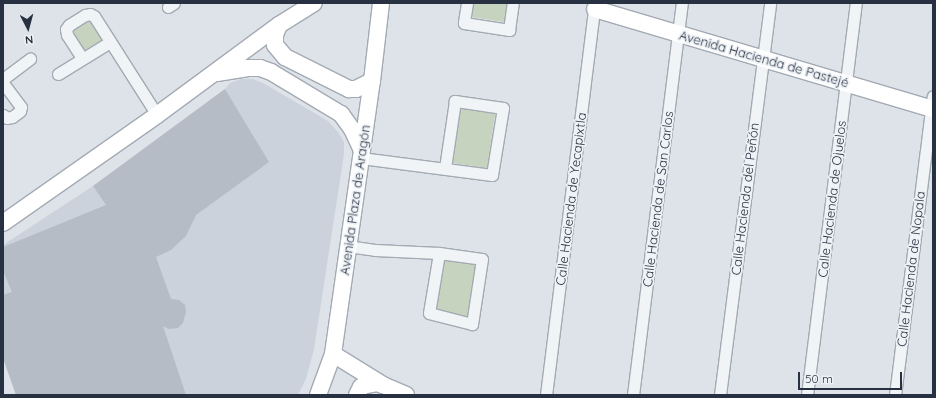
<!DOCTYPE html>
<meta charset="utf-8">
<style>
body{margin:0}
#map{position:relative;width:936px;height:398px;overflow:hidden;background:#dee3e9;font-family:Quicksand,sans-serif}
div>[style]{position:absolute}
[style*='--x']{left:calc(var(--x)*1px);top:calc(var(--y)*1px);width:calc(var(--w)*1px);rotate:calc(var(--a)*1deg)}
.built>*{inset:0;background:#ccd2db}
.green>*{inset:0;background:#c5d3bf}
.building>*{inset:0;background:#b5bcc6}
.roads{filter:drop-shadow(1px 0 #a3aab3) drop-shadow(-1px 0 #a3aab3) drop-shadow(0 1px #a3aab3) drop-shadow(0 -1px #a3aab3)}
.street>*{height:11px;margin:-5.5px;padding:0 5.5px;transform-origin:5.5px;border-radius:5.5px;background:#f1f4f7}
.secondary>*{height:16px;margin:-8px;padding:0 8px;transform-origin:8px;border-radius:8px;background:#fff}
span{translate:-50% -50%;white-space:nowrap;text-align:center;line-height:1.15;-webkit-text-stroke:3.5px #eef2f6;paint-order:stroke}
.street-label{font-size:13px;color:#273141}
.frame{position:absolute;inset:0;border:4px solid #273141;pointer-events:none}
.north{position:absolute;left:8px;top:8px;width:40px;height:40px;-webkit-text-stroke:3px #eef2f6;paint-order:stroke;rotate:174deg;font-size:11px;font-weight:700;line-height:16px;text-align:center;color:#273141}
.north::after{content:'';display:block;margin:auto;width:14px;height:18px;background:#273141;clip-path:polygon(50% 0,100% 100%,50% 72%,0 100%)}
.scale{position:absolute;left:798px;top:372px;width:104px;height:18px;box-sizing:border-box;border:2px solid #273141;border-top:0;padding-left:5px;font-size:12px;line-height:14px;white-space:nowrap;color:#273141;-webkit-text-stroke:3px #eef2f6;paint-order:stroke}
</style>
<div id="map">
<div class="built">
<div style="clip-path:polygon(241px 79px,253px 79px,263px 83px,328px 121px,338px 132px,344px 142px,344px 154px,314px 349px,306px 379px,298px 395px,16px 395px,3px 358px,3px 245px,93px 186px,225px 89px,230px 83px)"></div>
</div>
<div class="green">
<div style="clip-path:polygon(473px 3px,508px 3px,505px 22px,471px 17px)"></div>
<div style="clip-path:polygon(91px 17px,104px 39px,83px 51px,70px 29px)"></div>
<div style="clip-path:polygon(461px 108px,495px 114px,487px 168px,453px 163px)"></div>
<div style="clip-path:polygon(443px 258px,477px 263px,468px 320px,435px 311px)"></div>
</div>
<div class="building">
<div style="clip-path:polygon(225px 89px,269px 162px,196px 215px,186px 236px,171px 250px,156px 257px,171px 299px,179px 300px,185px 305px,186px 312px,183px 323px,178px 328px,169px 329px,163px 326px,186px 395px,16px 395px,3px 358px,3px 295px,12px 292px,3px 271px,3px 247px,106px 205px,93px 186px)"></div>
</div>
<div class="roads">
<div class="street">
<div style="--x:467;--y:3;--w:20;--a:99"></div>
<div style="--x:464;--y:23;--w:46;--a:8.8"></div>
<div style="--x:509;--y:30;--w:27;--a:-82"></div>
<div style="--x:168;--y:7;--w:7;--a:-34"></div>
<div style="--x:82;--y:58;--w:27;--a:-123"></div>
<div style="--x:67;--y:35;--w:6;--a:-99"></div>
<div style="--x:66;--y:29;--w:5;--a:-53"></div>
<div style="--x:69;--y:25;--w:19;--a:-32"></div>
<div style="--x:85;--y:15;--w:5;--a:-11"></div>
<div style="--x:90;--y:14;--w:4;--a:27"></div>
<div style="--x:94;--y:16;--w:117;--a:57.5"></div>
<div style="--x:58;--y:74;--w:61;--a:-31.6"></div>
<div style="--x:3;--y:79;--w:34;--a:-37"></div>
<div style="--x:3;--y:83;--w:30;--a:53"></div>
<div style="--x:21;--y:107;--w:4;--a:104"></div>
<div style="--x:20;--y:111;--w:10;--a:143"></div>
<div style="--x:12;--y:117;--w:5;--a:169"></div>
<div style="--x:7;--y:118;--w:5;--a:-143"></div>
<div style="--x:361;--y:158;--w:132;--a:7.4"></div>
<div style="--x:492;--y:175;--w:68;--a:-80.7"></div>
<div style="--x:503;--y:108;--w:49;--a:-171.7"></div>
<div style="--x:455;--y:101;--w:68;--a:98.5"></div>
<div style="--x:347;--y:246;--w:28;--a:8"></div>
<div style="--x:375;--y:250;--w:64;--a:2.7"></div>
<div style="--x:439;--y:253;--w:43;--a:7.9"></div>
<div style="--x:482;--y:259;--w:66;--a:98.7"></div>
<div style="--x:472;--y:324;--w:44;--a:-165.7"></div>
<div style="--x:429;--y:313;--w:61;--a:-80.5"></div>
<div style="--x:546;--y:395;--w:394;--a:-82.9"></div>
<div style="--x:633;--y:395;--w:395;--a:-82.9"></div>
<div style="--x:720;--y:395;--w:395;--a:-82.7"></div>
<div style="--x:807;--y:395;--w:395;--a:-82.9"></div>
<div style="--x:895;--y:395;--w:301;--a:-82.8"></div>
</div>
<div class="secondary">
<div style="--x:595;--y:9;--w:352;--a:16.5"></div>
<div style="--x:279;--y:25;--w:11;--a:112"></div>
<div style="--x:275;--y:35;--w:10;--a:90"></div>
<div style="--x:275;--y:45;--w:16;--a:50"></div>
<div style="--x:285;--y:57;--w:72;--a:26.6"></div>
<div style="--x:349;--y:89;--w:7;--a:0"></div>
<div style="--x:356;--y:89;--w:18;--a:-27"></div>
<div style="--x:217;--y:73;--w:30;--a:-9"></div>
<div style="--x:247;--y:68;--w:13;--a:0"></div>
<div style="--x:260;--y:68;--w:12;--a:20"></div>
<div style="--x:271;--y:72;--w:82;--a:31"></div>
<div style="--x:341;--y:114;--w:19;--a:54"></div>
<div style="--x:352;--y:129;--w:23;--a:65"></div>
<div style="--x:3;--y:223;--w:188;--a:-35"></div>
<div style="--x:157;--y:115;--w:152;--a:-36.4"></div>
<div style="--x:279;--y:25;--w:41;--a:-32.2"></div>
<div style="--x:333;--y:354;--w:59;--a:31.8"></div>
<div style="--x:383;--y:385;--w:25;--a:23"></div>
<div style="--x:318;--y:395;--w:44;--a:-69.9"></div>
<div style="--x:333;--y:354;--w:276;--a:-81.9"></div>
<div style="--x:372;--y:81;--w:79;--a:-83.4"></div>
<div style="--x:357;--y:395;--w:9;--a:-63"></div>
<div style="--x:361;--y:387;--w:5;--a:-22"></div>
<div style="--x:366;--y:385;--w:11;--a:-10"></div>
<div style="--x:377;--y:383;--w:6;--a:18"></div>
</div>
</div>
<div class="street-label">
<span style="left:764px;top:59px;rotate:16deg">Avenida Hacienda de Pastejé</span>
<span style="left:571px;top:199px;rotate:-83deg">Calle Hacienda de Yecapixtla</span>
<span style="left:658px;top:199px;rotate:-83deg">Calle Hacienda de San Carlos</span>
<span style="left:745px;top:199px;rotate:-83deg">Calle Hacienda del Peñón</span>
<span style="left:832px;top:199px;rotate:-83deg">Calle Hacienda de Ojuelos</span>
<span style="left:355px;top:200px;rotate:-82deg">Avenida Plaza de Aragón</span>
<span style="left:911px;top:269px;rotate:-83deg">Calle Hacienda de Nopala</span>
</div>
<div class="frame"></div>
<div class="north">N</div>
<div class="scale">50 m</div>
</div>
